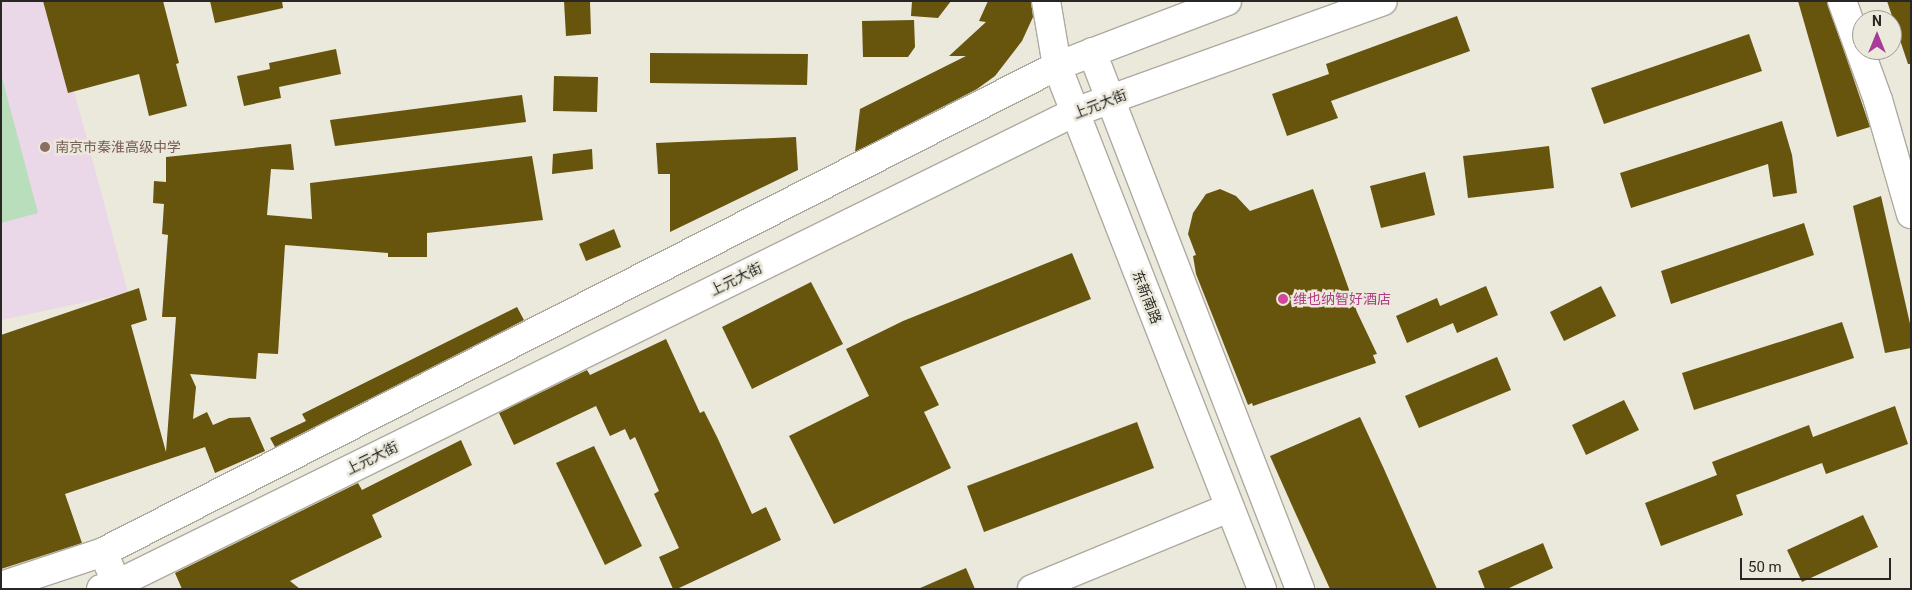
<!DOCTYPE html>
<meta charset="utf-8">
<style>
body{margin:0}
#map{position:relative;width:1912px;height:590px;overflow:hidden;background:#ebe8dc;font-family:Roboto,"Noto Sans SC",sans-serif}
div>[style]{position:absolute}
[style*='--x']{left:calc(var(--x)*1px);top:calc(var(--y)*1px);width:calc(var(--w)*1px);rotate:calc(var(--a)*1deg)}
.education>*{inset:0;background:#ead7e7}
.green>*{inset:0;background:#b9debb}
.building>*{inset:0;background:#67540d}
.roads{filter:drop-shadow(1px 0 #aeaa9f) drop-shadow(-1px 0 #aeaa9f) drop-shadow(0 1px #aeaa9f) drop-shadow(0 -1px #aeaa9f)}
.minor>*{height:28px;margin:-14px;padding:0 14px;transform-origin:14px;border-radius:14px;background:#fff}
.major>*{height:28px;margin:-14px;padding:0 14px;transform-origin:14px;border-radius:14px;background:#fff}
.dots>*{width:14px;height:14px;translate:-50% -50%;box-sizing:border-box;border:2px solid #ebe8dc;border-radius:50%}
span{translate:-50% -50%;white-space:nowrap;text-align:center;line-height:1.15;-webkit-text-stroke:5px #ebe8dc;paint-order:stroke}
.street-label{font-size:14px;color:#282723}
.education-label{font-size:14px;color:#785e54}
.left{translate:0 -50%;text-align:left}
.hotel-label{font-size:14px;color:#b23c85}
.frame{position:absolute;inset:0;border:2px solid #282723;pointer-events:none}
.north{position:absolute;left:1852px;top:10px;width:50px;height:50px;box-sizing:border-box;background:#ebe8dc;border:1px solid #9d9b92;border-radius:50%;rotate:0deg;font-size:14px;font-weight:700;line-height:20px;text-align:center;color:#282723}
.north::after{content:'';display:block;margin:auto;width:18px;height:22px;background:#a83a99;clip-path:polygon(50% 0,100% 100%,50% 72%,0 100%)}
.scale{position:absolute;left:1740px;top:558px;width:151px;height:22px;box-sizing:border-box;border:2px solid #282723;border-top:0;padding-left:6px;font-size:15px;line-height:18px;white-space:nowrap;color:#282723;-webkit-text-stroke:4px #ebe8dc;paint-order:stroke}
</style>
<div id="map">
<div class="education">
<div style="clip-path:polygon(1px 1px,50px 1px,128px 293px,1px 320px)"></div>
</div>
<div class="green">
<div style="clip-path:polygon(1px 74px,38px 213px,1px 223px)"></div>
</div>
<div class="building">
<div style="clip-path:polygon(43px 1px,163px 1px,179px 63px,176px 64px,187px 106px,149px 116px,139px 74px,68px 93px)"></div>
<div style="clip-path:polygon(210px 1px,282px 1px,283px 8px,215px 23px)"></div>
<div style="clip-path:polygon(564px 1px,590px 1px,591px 34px,566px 36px)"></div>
<div style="clip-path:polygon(912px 1px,951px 1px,938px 18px,911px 16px)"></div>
<div style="clip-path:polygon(988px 1px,1031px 1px,1033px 17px,1022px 41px,995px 76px,977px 89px,855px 152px,860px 109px,966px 56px,949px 56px,986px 22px,979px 21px)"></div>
<div style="clip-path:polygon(1798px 1px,1827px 1px,1870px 127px,1837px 137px)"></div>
<div style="clip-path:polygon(1887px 1px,1911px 1px,1911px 64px,1908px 64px)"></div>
<div style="clip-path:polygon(1457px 16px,1470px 51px,1331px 101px,1338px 118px,1287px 136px,1272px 94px,1329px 74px,1326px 64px)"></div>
<div style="clip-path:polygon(914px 20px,915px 47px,908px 57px,863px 57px,862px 21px)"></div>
<div style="clip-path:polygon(1749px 34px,1762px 71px,1604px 124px,1591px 88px)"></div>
<div style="clip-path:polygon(336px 49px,341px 74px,279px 87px,281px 98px,244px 106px,237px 76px,270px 69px,269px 63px)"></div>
<div style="clip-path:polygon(650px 53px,808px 54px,807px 85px,650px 83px)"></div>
<div style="clip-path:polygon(554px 76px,598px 77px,597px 112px,553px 111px)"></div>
<div style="clip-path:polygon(522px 95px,526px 122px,335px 146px,330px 120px)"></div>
<div style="clip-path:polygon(1782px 121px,1792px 155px,1797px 193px,1773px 197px,1768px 164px,1631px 208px,1620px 173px)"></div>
<div style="clip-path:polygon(796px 137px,798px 170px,670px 232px,670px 174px,658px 174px,656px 143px)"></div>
<div style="clip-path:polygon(291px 144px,294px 170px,271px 169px,267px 215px,312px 219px,310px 183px,532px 156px,543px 220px,427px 233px,427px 257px,388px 257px,388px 253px,285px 245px,278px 354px,258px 353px,256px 379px,190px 374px,196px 387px,193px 419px,207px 412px,213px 425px,229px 418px,250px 417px,265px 451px,215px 473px,205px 447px,65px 494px,82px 543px,1px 569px,1px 335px,139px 288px,147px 320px,131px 325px,166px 452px,176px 317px,162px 317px,168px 235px,162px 234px,164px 204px,153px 203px,154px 181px,166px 182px,166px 157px)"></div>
<div style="clip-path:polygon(1549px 146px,1554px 188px,1468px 198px,1463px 156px)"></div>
<div style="clip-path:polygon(592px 149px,593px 169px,552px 174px,553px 154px)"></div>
<div style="clip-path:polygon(1425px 172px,1435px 215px,1381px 228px,1370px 186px)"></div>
<div style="clip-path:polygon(1220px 189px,1236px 196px,1250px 211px,1313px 189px,1357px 312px,1377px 354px,1373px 355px,1376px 363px,1253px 406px,1252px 403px,1248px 405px,1196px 274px,1193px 256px,1196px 255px,1188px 234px,1193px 213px,1206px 194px)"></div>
<div style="clip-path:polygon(1881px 196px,1911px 328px,1911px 348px,1885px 353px,1853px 206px)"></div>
<div style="clip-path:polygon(1804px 223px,1814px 255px,1671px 304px,1661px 271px)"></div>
<div style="clip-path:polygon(614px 229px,621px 247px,586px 261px,579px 244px)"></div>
<div style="clip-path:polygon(1072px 253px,1091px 299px,920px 367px,939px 405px,924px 412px,951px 468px,834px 524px,789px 436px,869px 396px,846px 349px,903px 321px)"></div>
<div style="clip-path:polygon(811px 282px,843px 344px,752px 389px,722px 327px)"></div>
<div style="clip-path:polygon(1486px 286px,1498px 315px,1457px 333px,1453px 323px,1407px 343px,1396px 316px,1437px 298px,1440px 306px)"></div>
<div style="clip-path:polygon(1601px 286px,1616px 316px,1564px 341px,1550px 312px)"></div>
<div style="clip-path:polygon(517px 307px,524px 320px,275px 447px,270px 438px,306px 421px,302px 414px)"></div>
<div style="clip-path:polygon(1842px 322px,1854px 358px,1694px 410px,1682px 373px)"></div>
<div style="clip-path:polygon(666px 339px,700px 413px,704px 411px,718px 439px,752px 514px,766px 507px,781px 540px,677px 589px,673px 589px,659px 557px,679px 548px,654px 494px,659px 491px,635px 437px,630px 440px,625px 429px,610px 436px,596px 406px,514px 445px,499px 413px,587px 370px,590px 375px)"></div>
<div style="clip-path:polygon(1497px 357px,1511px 390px,1419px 428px,1405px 396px)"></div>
<div style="clip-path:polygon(1624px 400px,1639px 430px,1586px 455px,1572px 425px)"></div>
<div style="clip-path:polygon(1895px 406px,1908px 444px,1826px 474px,1822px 463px,1736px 495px,1743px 515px,1661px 546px,1645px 503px,1717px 475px,1712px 462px,1809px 425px,1813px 437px)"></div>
<div style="clip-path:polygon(1360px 417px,1384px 469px,1437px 589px,1330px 589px,1294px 510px,1270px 456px)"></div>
<div style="clip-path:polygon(1137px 422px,1154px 468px,984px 532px,967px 486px)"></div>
<div style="clip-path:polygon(461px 440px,472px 465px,372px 515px,382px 537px,290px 581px,300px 589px,182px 589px,175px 573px,358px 483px,362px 490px)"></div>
<div style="clip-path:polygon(594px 446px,642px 546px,605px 565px,556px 463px)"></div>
<div style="clip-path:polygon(1863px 515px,1878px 547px,1802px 582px,1787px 550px)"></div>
<div style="clip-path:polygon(1543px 543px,1553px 568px,1507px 589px,1485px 589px,1478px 571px)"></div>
<div style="clip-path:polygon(966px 568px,975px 589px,918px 589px)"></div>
</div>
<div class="roads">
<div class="minor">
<div style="--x:1842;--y:1;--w:105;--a:70"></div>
<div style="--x:1878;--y:100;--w:119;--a:73.9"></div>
<div style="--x:103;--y:552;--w:40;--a:66.6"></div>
<div style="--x:1032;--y:589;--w:213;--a:-22.4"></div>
</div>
<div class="major">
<div style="--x:1046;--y:1;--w:66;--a:80.4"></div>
<div style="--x:1057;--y:66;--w:562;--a:68.6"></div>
<div style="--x:1092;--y:52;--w:576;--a:68.83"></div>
<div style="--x:1;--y:586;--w:108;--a:-18.4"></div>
<div style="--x:103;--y:552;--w:1071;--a:-27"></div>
<div style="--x:1057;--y:66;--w:182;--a:-20.9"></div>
<div style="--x:101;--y:589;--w:17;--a:-17"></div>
<div style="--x:117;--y:584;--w:1068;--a:-26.23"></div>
<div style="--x:1075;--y:112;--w:327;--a:-19.8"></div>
</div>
</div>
<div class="dots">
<div style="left:45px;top:147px;background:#8d6e63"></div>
<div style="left:1283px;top:299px;background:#d1479c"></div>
</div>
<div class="street-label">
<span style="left:1100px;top:104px;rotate:-21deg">上元大街</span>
<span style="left:736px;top:279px;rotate:-26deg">上元大街</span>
<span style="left:1147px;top:297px;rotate:69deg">东新南路</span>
<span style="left:372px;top:458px;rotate:-26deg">上元大街</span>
</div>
<div class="education-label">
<span class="left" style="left:55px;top:147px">南京市秦淮高级中学</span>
</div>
<div class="hotel-label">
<span class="left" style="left:1293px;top:299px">维也纳智好酒店</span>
</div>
<div class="frame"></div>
<div class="north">N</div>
<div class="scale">50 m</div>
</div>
